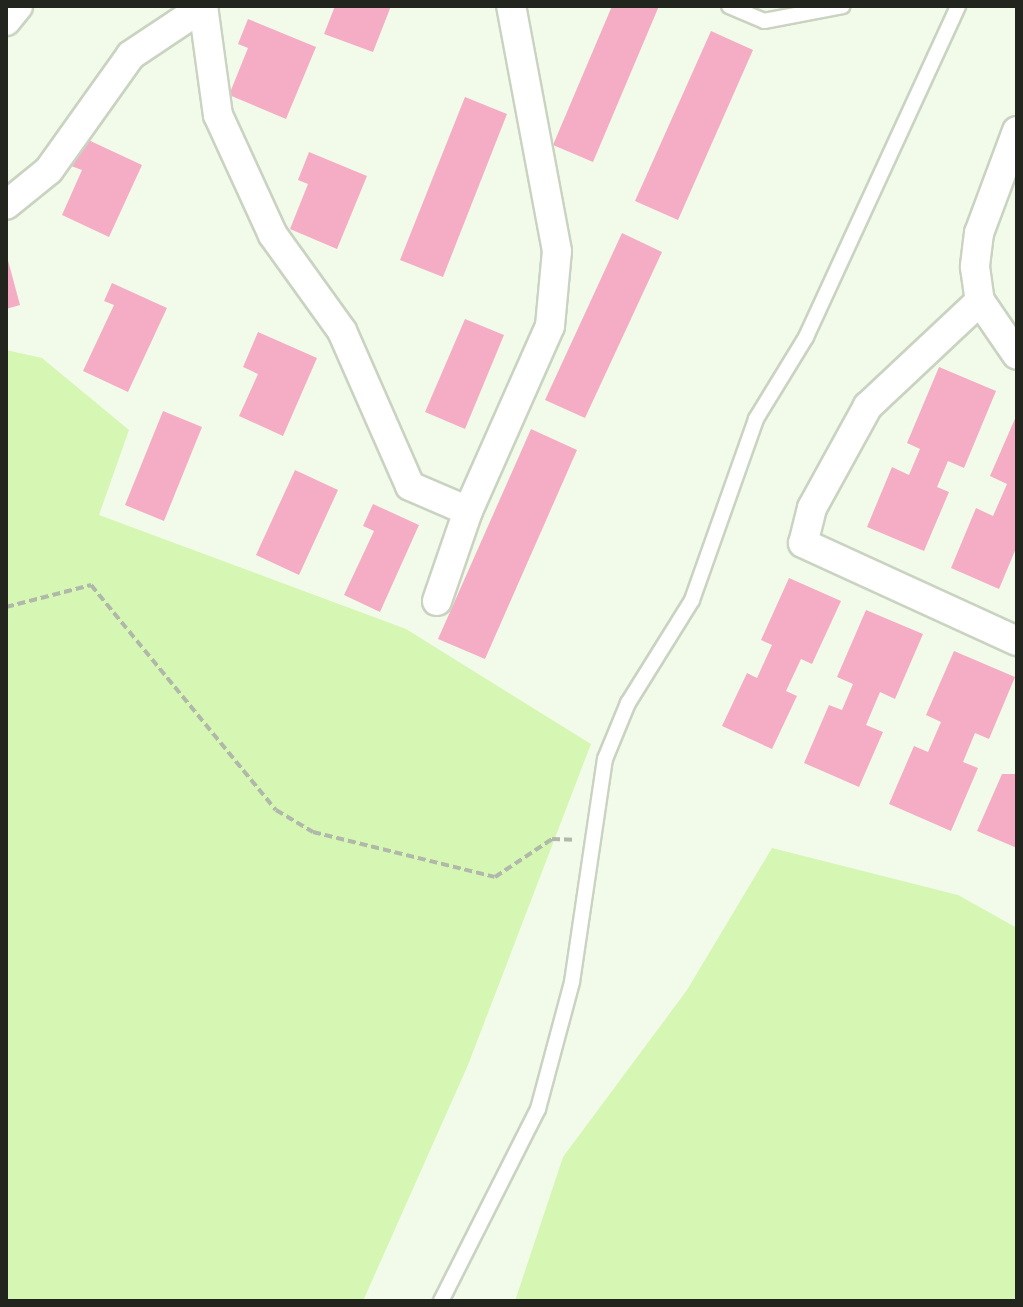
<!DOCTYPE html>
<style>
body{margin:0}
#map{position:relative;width:1023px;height:1307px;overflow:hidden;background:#f2fbe9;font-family:Commissioner,sans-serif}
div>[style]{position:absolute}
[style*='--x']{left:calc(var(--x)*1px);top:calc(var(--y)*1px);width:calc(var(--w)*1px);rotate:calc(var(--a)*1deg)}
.green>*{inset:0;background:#d6f6b4}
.building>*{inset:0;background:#f5adc6}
.path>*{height:4px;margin-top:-2px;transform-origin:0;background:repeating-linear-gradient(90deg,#b0b8a9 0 8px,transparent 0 12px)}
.roads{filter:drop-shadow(2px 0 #cad3c1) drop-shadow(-2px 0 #cad3c1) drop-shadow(0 2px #cad3c1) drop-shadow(0 -2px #cad3c1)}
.service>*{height:14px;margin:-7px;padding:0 7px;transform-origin:7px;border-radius:7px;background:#fff}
.minor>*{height:28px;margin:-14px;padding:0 14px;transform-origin:14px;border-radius:14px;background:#fff}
span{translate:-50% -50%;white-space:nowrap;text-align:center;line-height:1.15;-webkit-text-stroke:7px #fff;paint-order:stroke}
.frame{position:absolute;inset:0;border:8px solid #22251e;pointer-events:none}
</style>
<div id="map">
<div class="green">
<div style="clip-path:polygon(6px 350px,42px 358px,129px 430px,99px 515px,406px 629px,591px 744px,468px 1065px,363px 1301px,6px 1301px)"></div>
<div style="clip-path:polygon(772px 848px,958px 895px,1017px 928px,1017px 1301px,515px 1301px,563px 1157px,687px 990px)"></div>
</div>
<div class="building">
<div style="clip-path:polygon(335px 6px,391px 6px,373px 52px,324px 34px)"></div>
<div style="clip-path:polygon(612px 6px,659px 6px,593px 162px,553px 145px)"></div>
<div style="clip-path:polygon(248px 19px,316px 47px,286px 119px,229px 95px,248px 48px,238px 44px)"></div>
<div style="clip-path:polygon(711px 31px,753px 50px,678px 220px,635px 201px)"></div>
<div style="clip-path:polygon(465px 97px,507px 114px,443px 277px,400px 260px)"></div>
<div style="clip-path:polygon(84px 138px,142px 165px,109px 237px,62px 215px,82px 170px,71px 166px)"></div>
<div style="clip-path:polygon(309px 152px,367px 176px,337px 249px,290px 229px,308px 184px,298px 180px)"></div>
<div style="clip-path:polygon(622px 233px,662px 252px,585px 418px,545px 400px)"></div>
<div style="clip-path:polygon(6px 253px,20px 305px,6px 309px)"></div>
<div style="clip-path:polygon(112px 283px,167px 308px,128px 392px,83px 371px,114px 305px,104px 301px)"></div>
<div style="clip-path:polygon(465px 319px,504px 335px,465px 429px,425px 412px)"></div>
<div style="clip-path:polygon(258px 332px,317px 358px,283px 436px,239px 416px,258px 374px,243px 367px)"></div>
<div style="clip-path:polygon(939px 367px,996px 391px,964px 468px,948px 461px,937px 487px,949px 492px,924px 551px,867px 527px,892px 467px,909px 475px,920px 449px,907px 443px)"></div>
<div style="clip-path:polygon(163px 411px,202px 427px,164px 521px,125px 505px)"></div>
<div style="clip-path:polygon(1017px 414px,1017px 546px,999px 589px,951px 568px,976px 508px,993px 516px,1007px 484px,990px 476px)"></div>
<div style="clip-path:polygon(531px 429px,577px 450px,485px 659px,438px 639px)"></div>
<div style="clip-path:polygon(295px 470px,338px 490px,299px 575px,256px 555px)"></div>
<div style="clip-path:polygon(373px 504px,419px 525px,380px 612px,344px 595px,374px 531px,363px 526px)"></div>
<div style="clip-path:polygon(789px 578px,841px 601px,812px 664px,801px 659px,786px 691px,797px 696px,772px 749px,722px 726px,747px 673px,757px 678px,772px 645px,761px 640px)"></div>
<div style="clip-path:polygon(866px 610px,923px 634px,895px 699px,880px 692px,866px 725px,883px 732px,859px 787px,804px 763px,829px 705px,842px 710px,853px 684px,837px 677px)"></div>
<div style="clip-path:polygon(954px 651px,1015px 677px,989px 739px,975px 733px,963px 762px,978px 768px,951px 831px,889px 804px,914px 746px,928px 752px,941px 722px,926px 715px)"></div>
<div style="clip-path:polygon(1002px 774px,1017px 774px,1017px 848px,977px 831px)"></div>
</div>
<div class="path">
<div style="--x:6;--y:607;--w:88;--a:-14.5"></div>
<div style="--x:91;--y:585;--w:291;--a:50.6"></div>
<div style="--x:276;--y:810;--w:43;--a:30.7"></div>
<div style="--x:313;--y:832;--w:187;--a:13.9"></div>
<div style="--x:495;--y:877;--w:69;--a:-33.7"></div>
<div style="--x:552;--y:839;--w:23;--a:2"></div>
</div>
<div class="roads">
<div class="service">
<div style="--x:729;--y:6;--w:38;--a:23"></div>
<div style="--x:764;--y:21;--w:80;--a:-10.8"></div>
<div style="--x:441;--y:1301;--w:215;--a:-63.2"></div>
<div style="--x:538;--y:1109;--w:131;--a:-75"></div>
<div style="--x:572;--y:982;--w:225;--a:-81.6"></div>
<div style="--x:605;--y:759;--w:61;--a:-67.7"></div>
<div style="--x:628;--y:703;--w:121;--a:-58.1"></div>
<div style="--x:692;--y:600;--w:192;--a:-70.5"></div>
<div style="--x:756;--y:419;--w:96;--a:-58.6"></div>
<div style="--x:806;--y:337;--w:364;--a:-65.3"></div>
</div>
<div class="minor">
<div style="--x:203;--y:6;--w:110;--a:82.2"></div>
<div style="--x:218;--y:115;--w:132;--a:65.4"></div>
<div style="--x:273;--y:235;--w:118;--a:54.3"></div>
<div style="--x:342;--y:331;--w:169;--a:66.3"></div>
<div style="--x:410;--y:486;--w:63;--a:23.3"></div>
<div style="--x:6;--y:21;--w:19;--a:-51"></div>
<div style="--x:1017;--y:131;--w:109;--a:110.4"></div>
<div style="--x:979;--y:233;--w:34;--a:97"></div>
<div style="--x:975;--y:267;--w:34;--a:82"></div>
<div style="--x:980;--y:301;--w:65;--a:55.6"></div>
<div style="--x:6;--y:205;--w:55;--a:-39.1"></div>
<div style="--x:49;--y:170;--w:141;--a:-54.5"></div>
<div style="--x:131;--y:55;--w:87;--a:-33.7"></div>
<div style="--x:980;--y:301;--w:154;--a:136.8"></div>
<div style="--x:868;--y:406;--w:116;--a:118.8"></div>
<div style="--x:812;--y:508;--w:36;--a:104"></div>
<div style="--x:803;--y:543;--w:235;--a:24.6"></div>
<div style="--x:437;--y:601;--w:95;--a:-71"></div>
<div style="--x:468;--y:511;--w:202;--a:-66.1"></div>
<div style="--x:550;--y:326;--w:75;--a:-84.7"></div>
<div style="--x:557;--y:251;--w:249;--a:-100.6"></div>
</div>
</div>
<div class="frame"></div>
</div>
